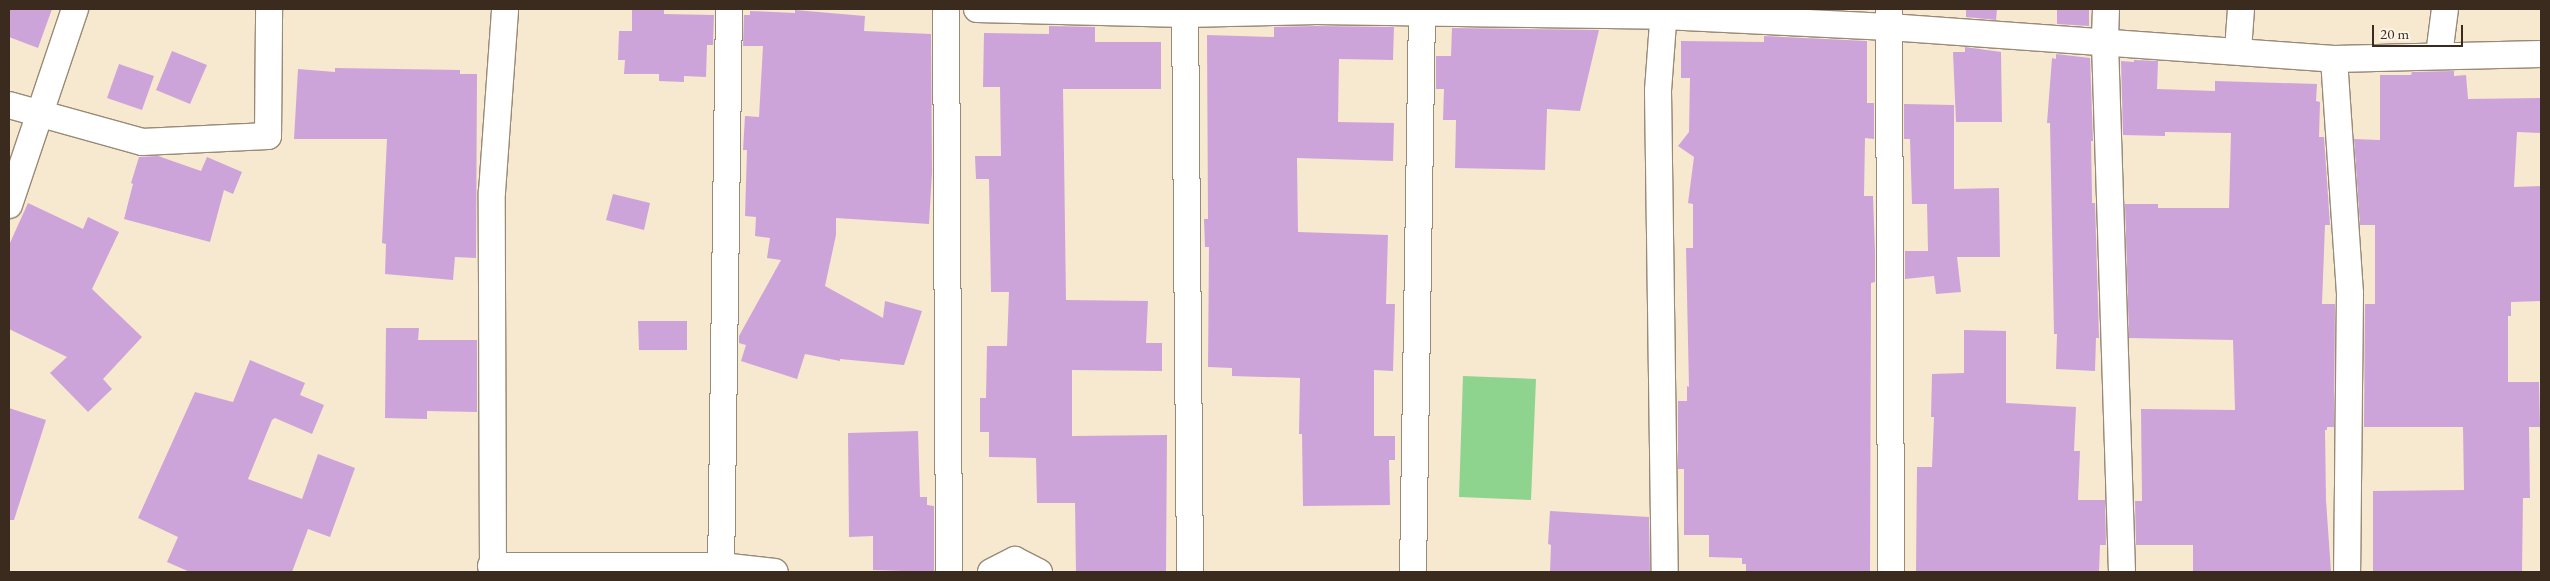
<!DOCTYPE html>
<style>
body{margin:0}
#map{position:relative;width:2550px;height:581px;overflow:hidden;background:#f7e8d0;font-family:"EB Garamond",serif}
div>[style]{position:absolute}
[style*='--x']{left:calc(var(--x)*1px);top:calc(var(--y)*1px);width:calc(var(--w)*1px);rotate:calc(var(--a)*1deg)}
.green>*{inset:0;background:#8fd48e}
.building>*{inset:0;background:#cda4d9}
.roads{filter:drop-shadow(1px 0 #998977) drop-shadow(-1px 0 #998977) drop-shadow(0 1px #998977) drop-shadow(0 -1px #998977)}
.street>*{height:26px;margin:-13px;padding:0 13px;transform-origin:13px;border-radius:13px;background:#fff}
span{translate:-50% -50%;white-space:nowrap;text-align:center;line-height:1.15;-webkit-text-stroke:4.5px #fcf5e5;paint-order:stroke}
.frame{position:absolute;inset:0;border:10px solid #3b2a1e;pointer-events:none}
.scale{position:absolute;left:2372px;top:25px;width:91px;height:22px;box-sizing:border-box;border:2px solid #3b2a1e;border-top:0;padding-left:6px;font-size:15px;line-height:18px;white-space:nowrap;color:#3b2a1e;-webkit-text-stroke:4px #fcf5e5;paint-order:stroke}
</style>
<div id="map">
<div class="green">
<div style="clip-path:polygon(1463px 376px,1536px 379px,1531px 500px,1459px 497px)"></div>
</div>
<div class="building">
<div style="clip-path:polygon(9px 9px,52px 9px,38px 48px,9px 37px)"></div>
<div style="clip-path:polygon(1966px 9px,1997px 9px,1996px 20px,1966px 17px)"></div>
<div style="clip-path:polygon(2057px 9px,2089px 9px,2089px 26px,2057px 24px)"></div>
<div style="clip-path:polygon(632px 10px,664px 10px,664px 14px,714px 15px,713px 45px,707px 45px,706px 77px,684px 76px,684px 82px,659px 81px,659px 74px,624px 74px,625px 60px,618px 60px,619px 31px,632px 31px)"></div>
<div style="clip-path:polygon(795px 10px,865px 16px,864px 31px,931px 34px,932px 172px,929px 224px,836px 218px,836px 235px,825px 286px,883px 318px,885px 301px,922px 311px,904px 365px,840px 359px,840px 361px,805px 354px,797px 379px,741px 361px,746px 345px,739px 343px,739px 336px,781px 260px,767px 258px,770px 238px,755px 236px,756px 217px,745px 216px,747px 150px,743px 150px,745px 116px,759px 117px,763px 46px,743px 46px,744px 15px,750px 15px,750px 11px,795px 13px)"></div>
<div style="clip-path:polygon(1049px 26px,1095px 27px,1095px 42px,1161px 42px,1161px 89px,1063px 89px,1064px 155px,1066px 300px,1148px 301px,1146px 343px,1162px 343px,1162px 371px,1072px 370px,1072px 436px,1167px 435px,1166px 572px,1076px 572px,1075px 503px,1037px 503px,1036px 458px,989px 457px,989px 432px,980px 432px,980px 398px,986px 398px,987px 346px,1007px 346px,1009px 292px,991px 292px,989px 179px,976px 179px,975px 156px,1001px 156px,1000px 87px,983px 87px,984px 33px,1049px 34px)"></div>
<div style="clip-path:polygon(1317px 26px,1394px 27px,1393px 60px,1339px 59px,1338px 122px,1394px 123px,1393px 161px,1297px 158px,1298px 232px,1388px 235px,1386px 304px,1395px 304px,1393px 371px,1374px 370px,1374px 436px,1395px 436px,1395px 460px,1389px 460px,1390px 505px,1303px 506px,1302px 434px,1299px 434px,1300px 378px,1232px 376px,1232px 368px,1208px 367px,1209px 247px,1205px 247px,1204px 219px,1208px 219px,1207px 35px,1274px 37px,1274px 27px)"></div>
<div style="clip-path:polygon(1452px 28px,1599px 30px,1580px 111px,1547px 109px,1545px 170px,1455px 168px,1456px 120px,1443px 120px,1444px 89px,1436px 89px,1436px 56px,1451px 56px)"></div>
<div style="clip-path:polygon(1764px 36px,1867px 41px,1867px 103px,1874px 103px,1874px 139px,1865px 138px,1864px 196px,1873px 196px,1875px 252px,1875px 282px,1871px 283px,1871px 302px,1870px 572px,1746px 572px,1746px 564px,1742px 564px,1742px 558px,1709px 557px,1709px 535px,1684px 535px,1684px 469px,1678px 469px,1678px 401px,1687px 401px,1687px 386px,1689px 387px,1686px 248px,1693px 248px,1693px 204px,1688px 203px,1694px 157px,1678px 146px,1689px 132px,1690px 78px,1681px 78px,1681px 41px,1764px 42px)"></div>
<div style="clip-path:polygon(1965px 47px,2001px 52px,2002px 122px,1956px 122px,1953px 52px,1965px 52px)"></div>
<div style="clip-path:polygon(172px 51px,207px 65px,190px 104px,156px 90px)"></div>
<div style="clip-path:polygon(2056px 54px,2090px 58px,2093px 141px,2091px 141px,2092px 197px,2092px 203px,2095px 203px,2099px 338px,2096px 338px,2095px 371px,2056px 369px,2057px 334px,2054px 334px,2050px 123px,2047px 123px,2052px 58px,2056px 59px)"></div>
<div style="clip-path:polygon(2134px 60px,2158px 61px,2157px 89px,2215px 91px,2215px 81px,2317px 84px,2316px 101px,2320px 102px,2319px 137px,2324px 137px,2330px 225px,2325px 225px,2322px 304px,2335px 304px,2334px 427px,2327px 427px,2327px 430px,2325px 430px,2326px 500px,2331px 572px,2193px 572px,2193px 545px,2136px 545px,2135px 501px,2142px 501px,2141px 409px,2235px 410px,2233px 340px,2129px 338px,2125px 204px,2158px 204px,2158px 208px,2229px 208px,2231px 133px,2165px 132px,2165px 136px,2123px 135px,2121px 61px,2134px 62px)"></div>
<div style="clip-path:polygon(119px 64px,154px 76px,142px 110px,107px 98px)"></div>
<div style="clip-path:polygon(335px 68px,460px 70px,460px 74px,477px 74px,476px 258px,455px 257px,453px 280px,385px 274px,386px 244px,382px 243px,387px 139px,294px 139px,298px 69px,335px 72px)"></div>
<div style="clip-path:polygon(2454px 71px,2454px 76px,2466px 75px,2468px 99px,2541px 98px,2541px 133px,2517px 132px,2514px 187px,2541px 186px,2541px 301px,2511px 302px,2511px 316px,2508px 316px,2508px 382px,2539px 382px,2540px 427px,2529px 427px,2530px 498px,2523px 498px,2522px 572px,2373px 572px,2373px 491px,2464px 490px,2463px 427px,2364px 427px,2365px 304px,2375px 304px,2375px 225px,2360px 225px,2354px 139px,2380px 140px,2380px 75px,2411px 75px,2412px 72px)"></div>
<div style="clip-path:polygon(1904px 104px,1954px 105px,1954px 189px,1999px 188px,2000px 257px,1957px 257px,1961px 292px,1936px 294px,1934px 276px,1905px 279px,1905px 251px,1928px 251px,1927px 204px,1912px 204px,1910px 139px,1904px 139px)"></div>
<div style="clip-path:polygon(158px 156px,201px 171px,207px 157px,242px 172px,233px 194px,224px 190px,210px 242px,124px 219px,133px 184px,131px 183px,139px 157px)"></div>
<div style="clip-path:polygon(613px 194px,650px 203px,644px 230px,606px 220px)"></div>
<div style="clip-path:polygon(28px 203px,83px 229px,88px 217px,119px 232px,92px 289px,142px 337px,103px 379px,112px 389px,88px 412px,50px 373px,67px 357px,9px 329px,9px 245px)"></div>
<div style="clip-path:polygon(638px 321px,687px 321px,687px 350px,639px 350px)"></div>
<div style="clip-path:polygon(386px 328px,419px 328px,418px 340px,477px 340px,477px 412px,427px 411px,427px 419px,385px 418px)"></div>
<div style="clip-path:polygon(1964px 330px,2006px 331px,2006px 403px,2076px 407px,2074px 451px,2080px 451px,2078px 500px,2105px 500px,2106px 545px,2100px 545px,2099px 572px,1916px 572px,1917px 467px,1932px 467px,1934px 417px,1931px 417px,1932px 374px,1964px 373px)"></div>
<div style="clip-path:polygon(250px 360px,305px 383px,300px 395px,324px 405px,312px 434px,275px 418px,272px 420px,248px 479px,302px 499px,318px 454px,355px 468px,330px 537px,308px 529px,292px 572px,190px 572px,167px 562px,178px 537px,138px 518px,195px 392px,233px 402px)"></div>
<div style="clip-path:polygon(9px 408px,46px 420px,14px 520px,9px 520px)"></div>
<div style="clip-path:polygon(918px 431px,920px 497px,927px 497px,927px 505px,934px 506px,934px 572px,873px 570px,873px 536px,849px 537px,848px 433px)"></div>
<div style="clip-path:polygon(1550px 511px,1649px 517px,1650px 572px,1550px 572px,1551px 545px,1548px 544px)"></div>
</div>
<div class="roads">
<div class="street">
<div style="--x:946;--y:9;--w:563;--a:89.69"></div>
<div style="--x:977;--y:9;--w:208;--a:1.4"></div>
<div style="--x:1185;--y:14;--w:132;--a:-1.3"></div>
<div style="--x:1317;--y:11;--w:347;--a:0.8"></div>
<div style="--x:1664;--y:16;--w:225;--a:2.8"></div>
<div style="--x:1889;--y:27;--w:446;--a:4.1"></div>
<div style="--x:2334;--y:59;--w:207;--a:-1.4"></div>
<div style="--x:1185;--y:9;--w:563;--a:89.49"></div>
<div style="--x:1664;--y:9;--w:82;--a:94.2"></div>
<div style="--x:1658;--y:91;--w:481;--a:89.2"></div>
<div style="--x:2106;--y:9;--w:34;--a:92"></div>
<div style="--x:2105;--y:43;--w:529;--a:88.16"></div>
<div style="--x:1889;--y:11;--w:561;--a:89.8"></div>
<div style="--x:2238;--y:50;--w:41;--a:-85.8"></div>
<div style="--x:2439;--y:55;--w:46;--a:-82.6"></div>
<div style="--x:2334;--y:59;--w:235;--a:86.1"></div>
<div style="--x:2350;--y:293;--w:279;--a:90.6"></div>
<div style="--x:9;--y:105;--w:138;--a:15.5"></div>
<div style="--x:142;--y:142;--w:126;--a:-2.7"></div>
<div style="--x:268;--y:136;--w:127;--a:-89.5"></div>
<div style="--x:9;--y:205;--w:207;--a:-71.4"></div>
<div style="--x:491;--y:566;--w:230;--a:0"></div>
<div style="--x:721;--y:566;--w:54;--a:6.3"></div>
<div style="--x:493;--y:572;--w:380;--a:-90.2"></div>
<div style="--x:492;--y:192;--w:183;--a:-85.9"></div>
<div style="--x:721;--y:572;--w:563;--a:-89.19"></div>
<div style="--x:991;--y:572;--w:27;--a:-27"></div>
<div style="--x:1015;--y:560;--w:27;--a:27"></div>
<div style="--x:1413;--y:572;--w:563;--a:-89.08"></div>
</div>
</div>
<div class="frame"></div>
<div class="scale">20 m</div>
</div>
